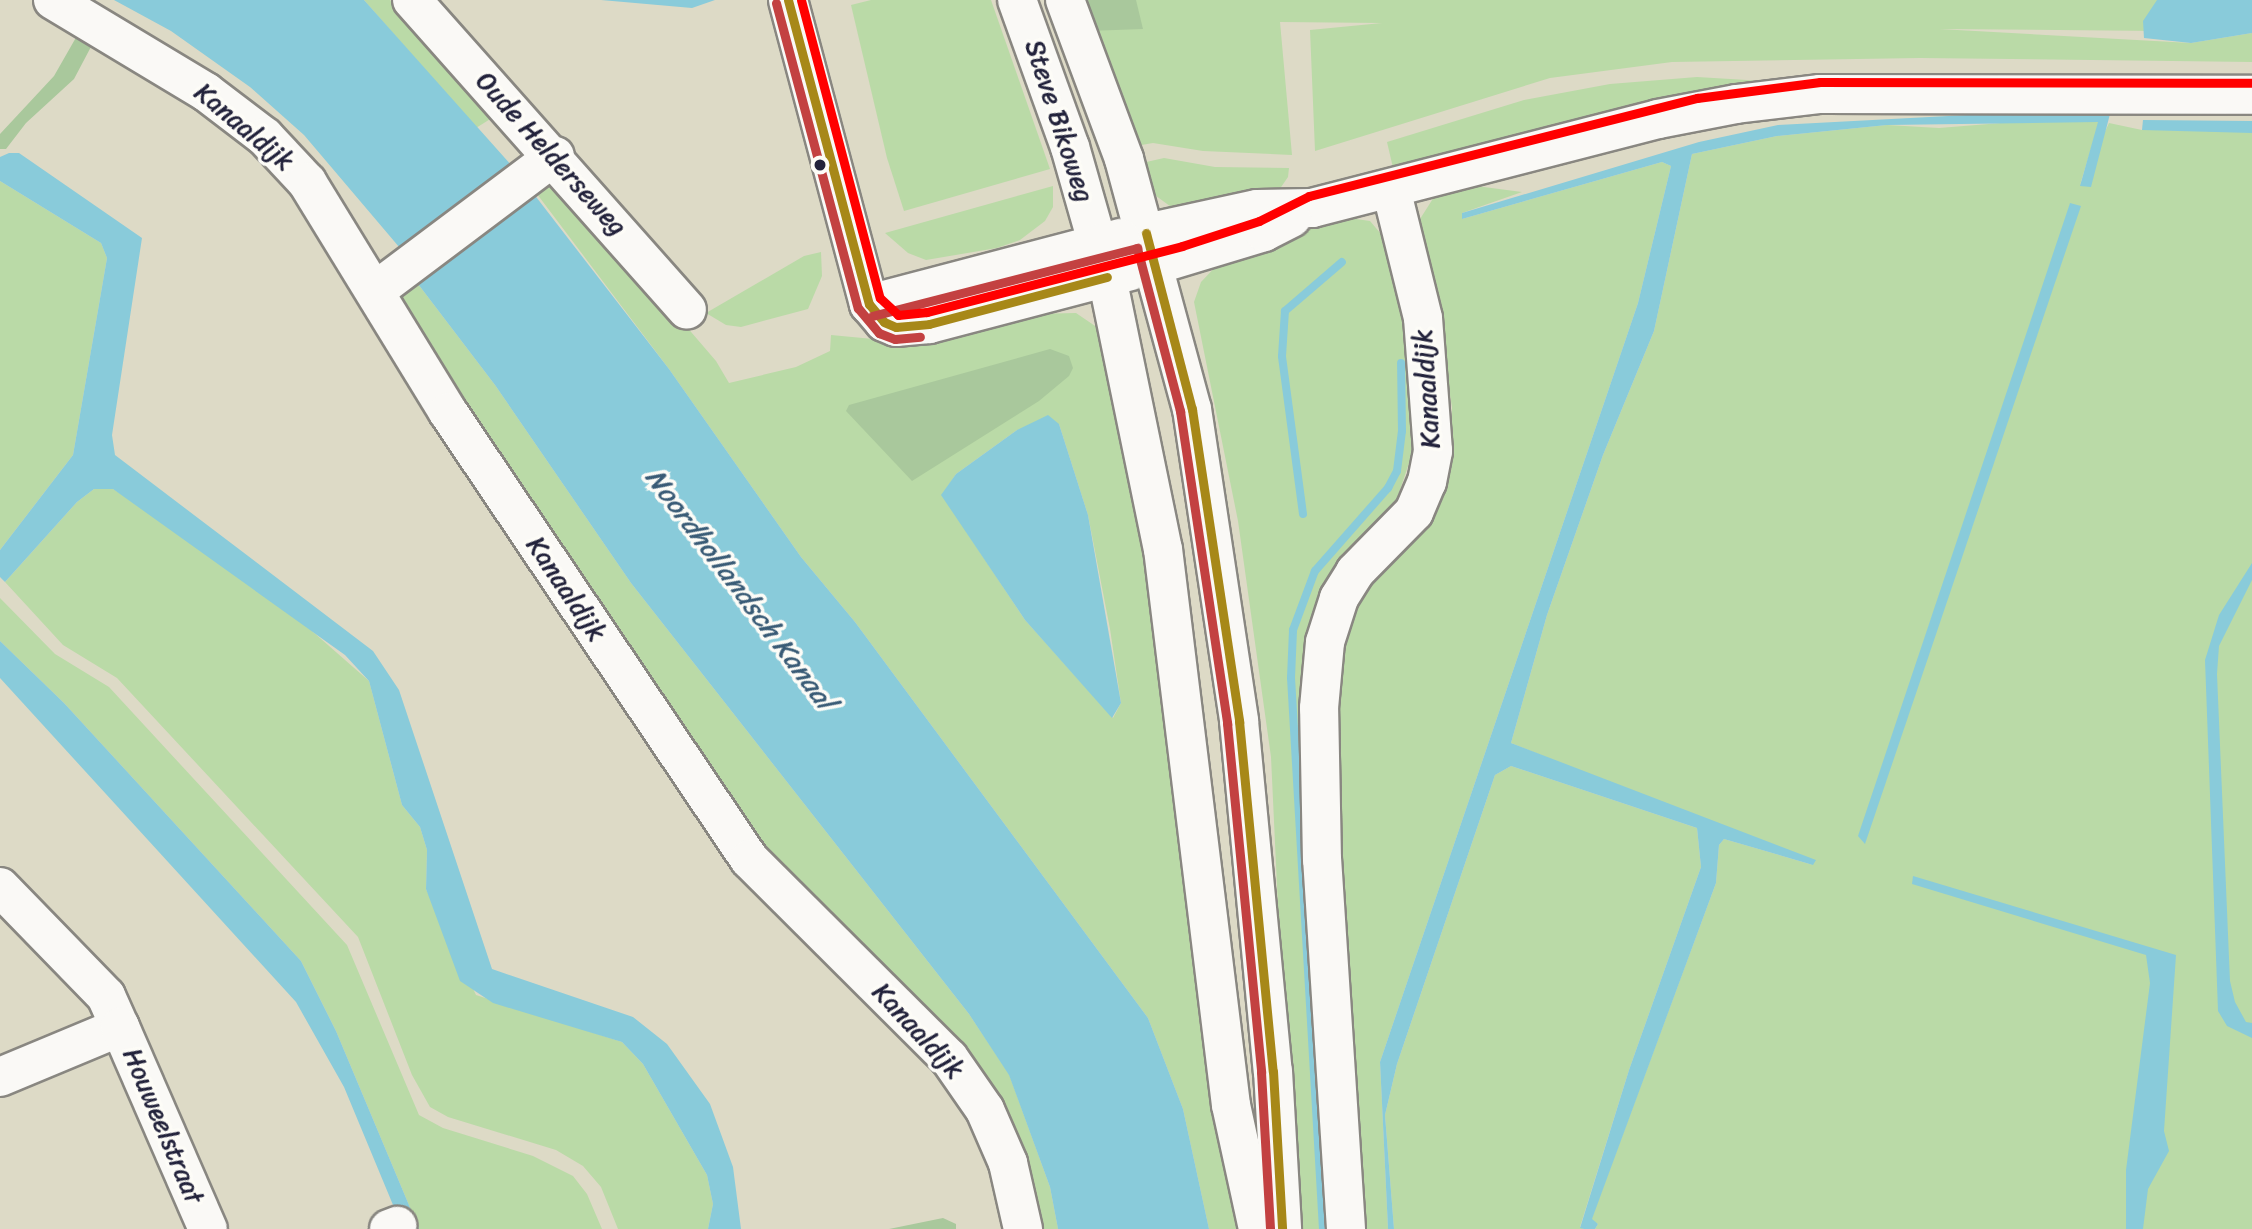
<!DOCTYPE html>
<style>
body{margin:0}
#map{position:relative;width:2252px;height:1229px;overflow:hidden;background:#dddac6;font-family:Sriracha,sans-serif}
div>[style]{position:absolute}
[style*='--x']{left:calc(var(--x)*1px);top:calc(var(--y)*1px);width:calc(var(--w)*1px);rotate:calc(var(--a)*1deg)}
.green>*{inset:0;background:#badaa7}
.forest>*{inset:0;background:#a9c89c}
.water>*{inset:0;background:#89cbda}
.stream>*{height:8px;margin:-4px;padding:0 4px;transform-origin:4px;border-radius:4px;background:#89cbda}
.roads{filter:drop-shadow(2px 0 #898781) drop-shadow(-2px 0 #898781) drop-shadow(0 2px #898781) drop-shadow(0 -2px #898781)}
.minor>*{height:38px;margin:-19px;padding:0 19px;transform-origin:19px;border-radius:19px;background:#faf9f6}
.major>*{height:38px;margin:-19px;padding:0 19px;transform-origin:19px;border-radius:19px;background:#faf9f6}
.bus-1>*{height:9px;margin:-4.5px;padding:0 4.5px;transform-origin:4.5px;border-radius:4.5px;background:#a78818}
.bus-2>*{height:9px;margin:-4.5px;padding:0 4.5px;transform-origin:4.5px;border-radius:4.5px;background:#c34141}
.bus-3>*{height:9px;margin:-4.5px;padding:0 4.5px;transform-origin:4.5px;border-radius:4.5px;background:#f00}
.dots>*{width:19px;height:19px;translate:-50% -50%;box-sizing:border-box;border:4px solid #fdfcf7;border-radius:50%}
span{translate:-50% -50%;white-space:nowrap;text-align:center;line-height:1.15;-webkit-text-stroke:7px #fdfcf7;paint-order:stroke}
.street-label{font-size:26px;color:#22223b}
.water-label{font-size:28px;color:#395b76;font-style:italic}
</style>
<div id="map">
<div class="green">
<div style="clip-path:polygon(364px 0,390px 0,503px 111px,476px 128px)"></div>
<div style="clip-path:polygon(871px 0,991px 0,1050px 169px,904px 211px,887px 158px,851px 5px)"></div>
<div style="clip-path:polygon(1108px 0,2252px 0,2159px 31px,1939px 29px,2191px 43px,2252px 33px,2252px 62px,1920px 58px,1672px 62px,1550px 78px,1315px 151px,1310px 30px,1382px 23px,1280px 22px,1292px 155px,1203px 151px,1153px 143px,1130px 147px,1088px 31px)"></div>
<div style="clip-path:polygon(1697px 77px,1797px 83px,1394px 172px,1387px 142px,1524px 100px,1610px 84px)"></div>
<div style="clip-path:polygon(2026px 121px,2099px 122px,2080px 185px,2109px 123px,2142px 130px,2252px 122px,2252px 1229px,1595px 1229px,1598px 1224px,1591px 1220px,1716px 883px,1719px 845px,1724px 839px,1813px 865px,1511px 743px,1547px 615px,1603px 455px,1654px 331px,1692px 154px,1777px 136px,1887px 125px,1939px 128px)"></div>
<div style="clip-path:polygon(1164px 158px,1215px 167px,1289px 168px,1288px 177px,1277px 193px,1174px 209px,1141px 185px,1133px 165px)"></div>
<div style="clip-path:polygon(1662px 162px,1671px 166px,1638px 303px,1380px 1062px,1388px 1229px,1355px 1229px,1329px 749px,1350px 618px,1367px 587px,1412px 544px,1429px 520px,1449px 471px,1452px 407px,1420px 219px,1434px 197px,1461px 184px,1522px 192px,1462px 213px,1462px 219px)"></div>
<div style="clip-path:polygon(evenodd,558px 177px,716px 361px,729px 383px,796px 367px,830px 351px,831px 335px,905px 342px,1031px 314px,1076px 313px,1101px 330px,1151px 527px,1248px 1229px,1209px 1229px,1183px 1109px,1148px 1018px,855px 622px,801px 557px,669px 369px,537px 194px,558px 177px,1059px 424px,1088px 515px,1110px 629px,1121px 703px,1113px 718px,1025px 620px,942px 495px,956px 474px,1017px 430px,1059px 424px)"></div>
<div style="clip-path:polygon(0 181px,101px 243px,107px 258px,73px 455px,0 550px)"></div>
<div style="clip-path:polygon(1053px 186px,1053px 207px,1045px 221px,1020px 240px,997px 248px,926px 260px,908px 253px,885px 233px)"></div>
<div style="clip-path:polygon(1342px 217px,1370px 221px,1387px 241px,1408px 315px,1415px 445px,1396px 502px,1326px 579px,1306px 633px,1304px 667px,1336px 1229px,1293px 1229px,1271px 757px,1238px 521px,1194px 302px,1201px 282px,1222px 260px,1283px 234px)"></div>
<div style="clip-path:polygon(821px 252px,822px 276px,808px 309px,741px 327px,726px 325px,706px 313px,804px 256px)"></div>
<div style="clip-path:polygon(415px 280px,495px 385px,631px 583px,969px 1014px,1009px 1074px,1050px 1187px,1058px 1229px,1039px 1229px,1024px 1162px,760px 848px,594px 591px,530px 505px,396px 302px,403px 286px)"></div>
<div style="clip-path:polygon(94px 489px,113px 489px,159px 518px,296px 617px,369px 681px,402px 805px,420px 827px,427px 850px,426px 889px,476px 995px,622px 1042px,643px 1064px,707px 1175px,713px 1204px,708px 1229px,618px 1229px,601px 1187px,583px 1166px,556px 1150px,448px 1117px,430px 1107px,412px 1075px,358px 937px,117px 678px,63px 645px,5px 582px,77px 502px)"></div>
<div style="clip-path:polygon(0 598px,55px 654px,109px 687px,347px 945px,419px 1115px,443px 1128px,533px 1156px,573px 1176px,587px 1194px,602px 1229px,419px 1229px,336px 1031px,301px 961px,64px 703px,0 641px)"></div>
<div style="clip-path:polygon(1511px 766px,1697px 828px,1701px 867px,1629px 1070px,1580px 1227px,1584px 1229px,1394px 1229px,1385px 1115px,1397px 1064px,1495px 775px)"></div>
</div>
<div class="forest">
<div style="clip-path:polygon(1076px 0,1136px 0,1143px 29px,1088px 31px)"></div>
<div style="clip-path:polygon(78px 34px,93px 43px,74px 79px,26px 123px,6px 149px,0 149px,0 134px,54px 76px)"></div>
<div style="clip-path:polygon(1050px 349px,1069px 356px,1073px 368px,1069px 376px,1039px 401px,912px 481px,846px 411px,849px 405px)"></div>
<div style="clip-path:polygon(943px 1218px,956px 1224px,956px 1229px,889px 1229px)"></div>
</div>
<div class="water">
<div style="clip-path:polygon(114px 0,364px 0,513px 167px,669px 369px,801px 557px,855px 622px,1148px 1018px,1183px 1109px,1209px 1229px,1058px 1229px,1050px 1187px,1009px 1075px,969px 1014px,631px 583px,495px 385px,415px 280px,405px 254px,304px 135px,250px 87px,171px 31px)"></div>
<div style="clip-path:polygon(601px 0,715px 0,692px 8px)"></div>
<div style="clip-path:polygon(2157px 0,2252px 0,2252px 33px,2191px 43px,2144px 38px,2143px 21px)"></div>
<div style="clip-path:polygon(2024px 112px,2110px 114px,2091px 187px,2080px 186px,2098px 122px,1887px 125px,1777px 136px,1692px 154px,1654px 331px,1603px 455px,1547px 615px,1511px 743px,1816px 860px,1813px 865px,1724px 839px,1719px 845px,1716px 883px,1592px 1219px,1598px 1224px,1595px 1229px,1584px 1229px,1580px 1228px,1629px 1070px,1701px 867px,1697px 828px,1511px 766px,1495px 775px,1397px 1064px,1385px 1115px,1394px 1229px,1388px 1229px,1380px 1062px,1638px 303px,1671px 166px,1662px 162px,1462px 219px,1462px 213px,1699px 142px,1778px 125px)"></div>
<div style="clip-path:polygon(2143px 120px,2252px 121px,2252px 133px,2142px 130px)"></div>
<div style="clip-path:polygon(9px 153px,19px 153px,142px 238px,112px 435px,115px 455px,373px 651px,399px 690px,492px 969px,633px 1017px,667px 1044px,710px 1104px,733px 1167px,741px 1229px,708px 1229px,713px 1204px,707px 1175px,643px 1064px,622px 1042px,493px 1003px,460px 981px,426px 889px,427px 850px,420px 827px,402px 805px,369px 681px,345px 655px,113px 489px,94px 489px,77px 502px,5px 582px,0 577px,0 550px,73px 455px,107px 258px,101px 243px,0 181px,0 157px)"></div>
<div style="clip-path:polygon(2070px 203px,2081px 206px,1865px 844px,1858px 836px)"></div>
<div style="clip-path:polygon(1048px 415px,1059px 424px,1088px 515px,1121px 703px,1112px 718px,1025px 620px,941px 495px,956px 474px,1017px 430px)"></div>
<div style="clip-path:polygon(2252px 563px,2252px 580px,2219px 646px,2217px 674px,2230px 981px,2235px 1002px,2246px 1022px,2252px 1023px,2252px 1038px,2227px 1026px,2218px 1011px,2205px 660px,2219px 615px)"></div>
<div style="clip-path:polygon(0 641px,64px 703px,301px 961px,336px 1031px,419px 1229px,403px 1229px,344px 1087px,296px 1002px,0 678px)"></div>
<div style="clip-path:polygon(1913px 876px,2176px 955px,2164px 1131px,2169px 1151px,2148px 1189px,2143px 1229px,2126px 1229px,2126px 1170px,2150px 983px,2146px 955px,1912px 884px)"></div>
</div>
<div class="stream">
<div style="--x:1303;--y:514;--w:159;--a:-97.6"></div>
<div style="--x:1282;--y:356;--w:45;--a:-86.2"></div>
<div style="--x:1285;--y:311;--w:75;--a:-40.7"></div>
<div style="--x:1323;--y:1229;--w:552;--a:-93.32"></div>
<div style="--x:1291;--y:678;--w:48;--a:-87.6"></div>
<div style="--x:1293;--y:630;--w:63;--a:-69.6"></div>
<div style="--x:1315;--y:571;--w:111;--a:-48.7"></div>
<div style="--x:1388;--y:488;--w:19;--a:-62"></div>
<div style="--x:1397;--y:471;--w:40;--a:-82.9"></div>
<div style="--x:1402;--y:431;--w:68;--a:-90.8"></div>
</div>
<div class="roads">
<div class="minor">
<div style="--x:53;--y:0;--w:179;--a:31"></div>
<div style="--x:206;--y:92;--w:74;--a:37.3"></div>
<div style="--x:265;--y:137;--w:62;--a:47"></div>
<div style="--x:307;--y:182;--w:270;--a:58.5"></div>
<div style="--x:448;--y:412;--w:539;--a:56.04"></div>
<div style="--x:749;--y:859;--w:282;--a:44.9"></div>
<div style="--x:949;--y:1058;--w:63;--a:55.3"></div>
<div style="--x:985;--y:1110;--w:58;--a:66.5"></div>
<div style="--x:1008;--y:1163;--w:68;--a:77.2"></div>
<div style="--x:412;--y:0;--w:414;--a:48.4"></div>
<div style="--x:1146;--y:233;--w:114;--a:-12.2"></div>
<div style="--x:1257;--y:209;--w:55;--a:-1"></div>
<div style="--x:1312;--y:208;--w:357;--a:-14.4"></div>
<div style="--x:1658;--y:119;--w:79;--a:-10.9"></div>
<div style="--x:1736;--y:104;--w:85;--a:-6.8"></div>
<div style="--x:1820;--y:94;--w:432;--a:0.1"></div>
<div style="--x:1155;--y:265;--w:114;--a:-16.8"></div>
<div style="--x:1264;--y:232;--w:31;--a:-27"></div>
<div style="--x:375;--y:291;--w:225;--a:-36.9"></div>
<div style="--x:0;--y:887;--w:152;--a:45.8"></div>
<div style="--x:106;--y:996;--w:34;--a:66"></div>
<div style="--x:0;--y:1077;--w:130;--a:-22.6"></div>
<div style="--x:120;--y:1027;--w:220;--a:66.5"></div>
<div style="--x:389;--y:1229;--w:9;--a:-21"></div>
<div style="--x:1346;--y:1229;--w:370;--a:-93.7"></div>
<div style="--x:1322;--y:860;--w:152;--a:-91.1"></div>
<div style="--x:1319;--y:708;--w:66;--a:-84.8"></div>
<div style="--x:1325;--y:642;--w:46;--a:-72.3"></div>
<div style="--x:1339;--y:598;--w:31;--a:-58"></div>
<div style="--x:1355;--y:572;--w:84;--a:-45.5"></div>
<div style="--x:1414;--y:512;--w:33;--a:-67"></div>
<div style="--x:1427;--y:482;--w:32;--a:-79"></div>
<div style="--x:1433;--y:451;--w:133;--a:-94.3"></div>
<div style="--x:1423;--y:318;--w:133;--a:-103.9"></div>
</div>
<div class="major">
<div style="--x:788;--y:0;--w:315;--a:75.1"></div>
<div style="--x:869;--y:304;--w:23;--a:50"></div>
<div style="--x:884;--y:322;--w:13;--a:23"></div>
<div style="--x:896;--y:327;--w:33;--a:-5"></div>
<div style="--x:929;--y:324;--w:209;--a:-14.7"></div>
<div style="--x:1017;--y:0;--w:156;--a:70.2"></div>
<div style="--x:1070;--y:147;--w:135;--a:74.1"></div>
<div style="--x:1107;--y:277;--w:278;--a:78.4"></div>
<div style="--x:1163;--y:549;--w:560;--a:83.03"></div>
<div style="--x:1231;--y:1105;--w:127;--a:77.7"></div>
<div style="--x:1065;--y:0;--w:170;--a:69.6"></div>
<div style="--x:1124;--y:159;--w:259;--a:74.8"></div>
<div style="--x:1192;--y:409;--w:316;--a:81.4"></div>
<div style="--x:1239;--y:721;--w:352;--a:84.5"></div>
<div style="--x:1273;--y:1071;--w:158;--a:86.7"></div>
<div style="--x:869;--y:304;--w:260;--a:-14.7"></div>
</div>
</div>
<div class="bus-1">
<div style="--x:788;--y:0;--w:315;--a:75.1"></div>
<div style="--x:869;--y:304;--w:23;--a:50"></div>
<div style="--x:884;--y:322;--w:13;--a:23"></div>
<div style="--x:896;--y:327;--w:33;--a:-5"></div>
<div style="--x:929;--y:324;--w:184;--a:-14.8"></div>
<div style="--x:1146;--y:233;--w:182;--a:75.4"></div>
<div style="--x:1192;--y:409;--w:316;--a:81.4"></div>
<div style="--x:1239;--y:721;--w:352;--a:84.5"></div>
<div style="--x:1273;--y:1071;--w:158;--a:86.7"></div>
</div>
<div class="bus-2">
<div style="--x:776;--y:3;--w:316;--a:75"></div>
<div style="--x:858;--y:308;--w:33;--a:50"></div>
<div style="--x:879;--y:333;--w:17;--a:21"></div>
<div style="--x:895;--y:339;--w:25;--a:-5"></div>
<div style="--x:872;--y:316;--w:274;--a:-14.4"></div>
<div style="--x:1137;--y:248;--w:169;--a:75.2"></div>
<div style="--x:1180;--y:411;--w:316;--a:81.4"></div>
<div style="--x:1227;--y:723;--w:351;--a:84.4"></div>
<div style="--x:1261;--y:1072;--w:157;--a:86.7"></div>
</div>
<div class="bus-3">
<div style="--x:801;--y:0;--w:308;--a:75.2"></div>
<div style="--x:880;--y:298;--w:25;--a:43"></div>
<div style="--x:898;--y:315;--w:29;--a:-6"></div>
<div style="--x:927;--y:312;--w:263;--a:-14.5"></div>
<div style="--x:1182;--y:246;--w:81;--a:-18"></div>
<div style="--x:1259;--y:221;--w:56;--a:-26.6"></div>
<div style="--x:1309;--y:196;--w:400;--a:-14.2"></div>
<div style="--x:1697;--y:98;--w:124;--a:-7.4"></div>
<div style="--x:1820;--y:82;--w:432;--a:0.1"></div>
</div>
<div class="dots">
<div style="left:820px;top:165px;background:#22223b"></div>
</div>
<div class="street-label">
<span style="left:1059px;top:121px;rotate:72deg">Steve Bikoweg</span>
<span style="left:244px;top:127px;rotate:40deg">Kanaaldijk</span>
<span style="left:551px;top:154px;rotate:48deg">Oude Helderseweg</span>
<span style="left:1427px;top:389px;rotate:-94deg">Kanaaldijk</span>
<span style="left:566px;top:589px;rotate:56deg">Kanaaldijk</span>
<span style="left:918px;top:1031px;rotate:47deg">Kanaaldijk</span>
<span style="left:163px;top:1126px;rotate:67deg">Houweelstraat</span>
</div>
<div class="water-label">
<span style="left:740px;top:589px;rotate:53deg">Noordhollandsch Kanaal</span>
</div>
</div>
